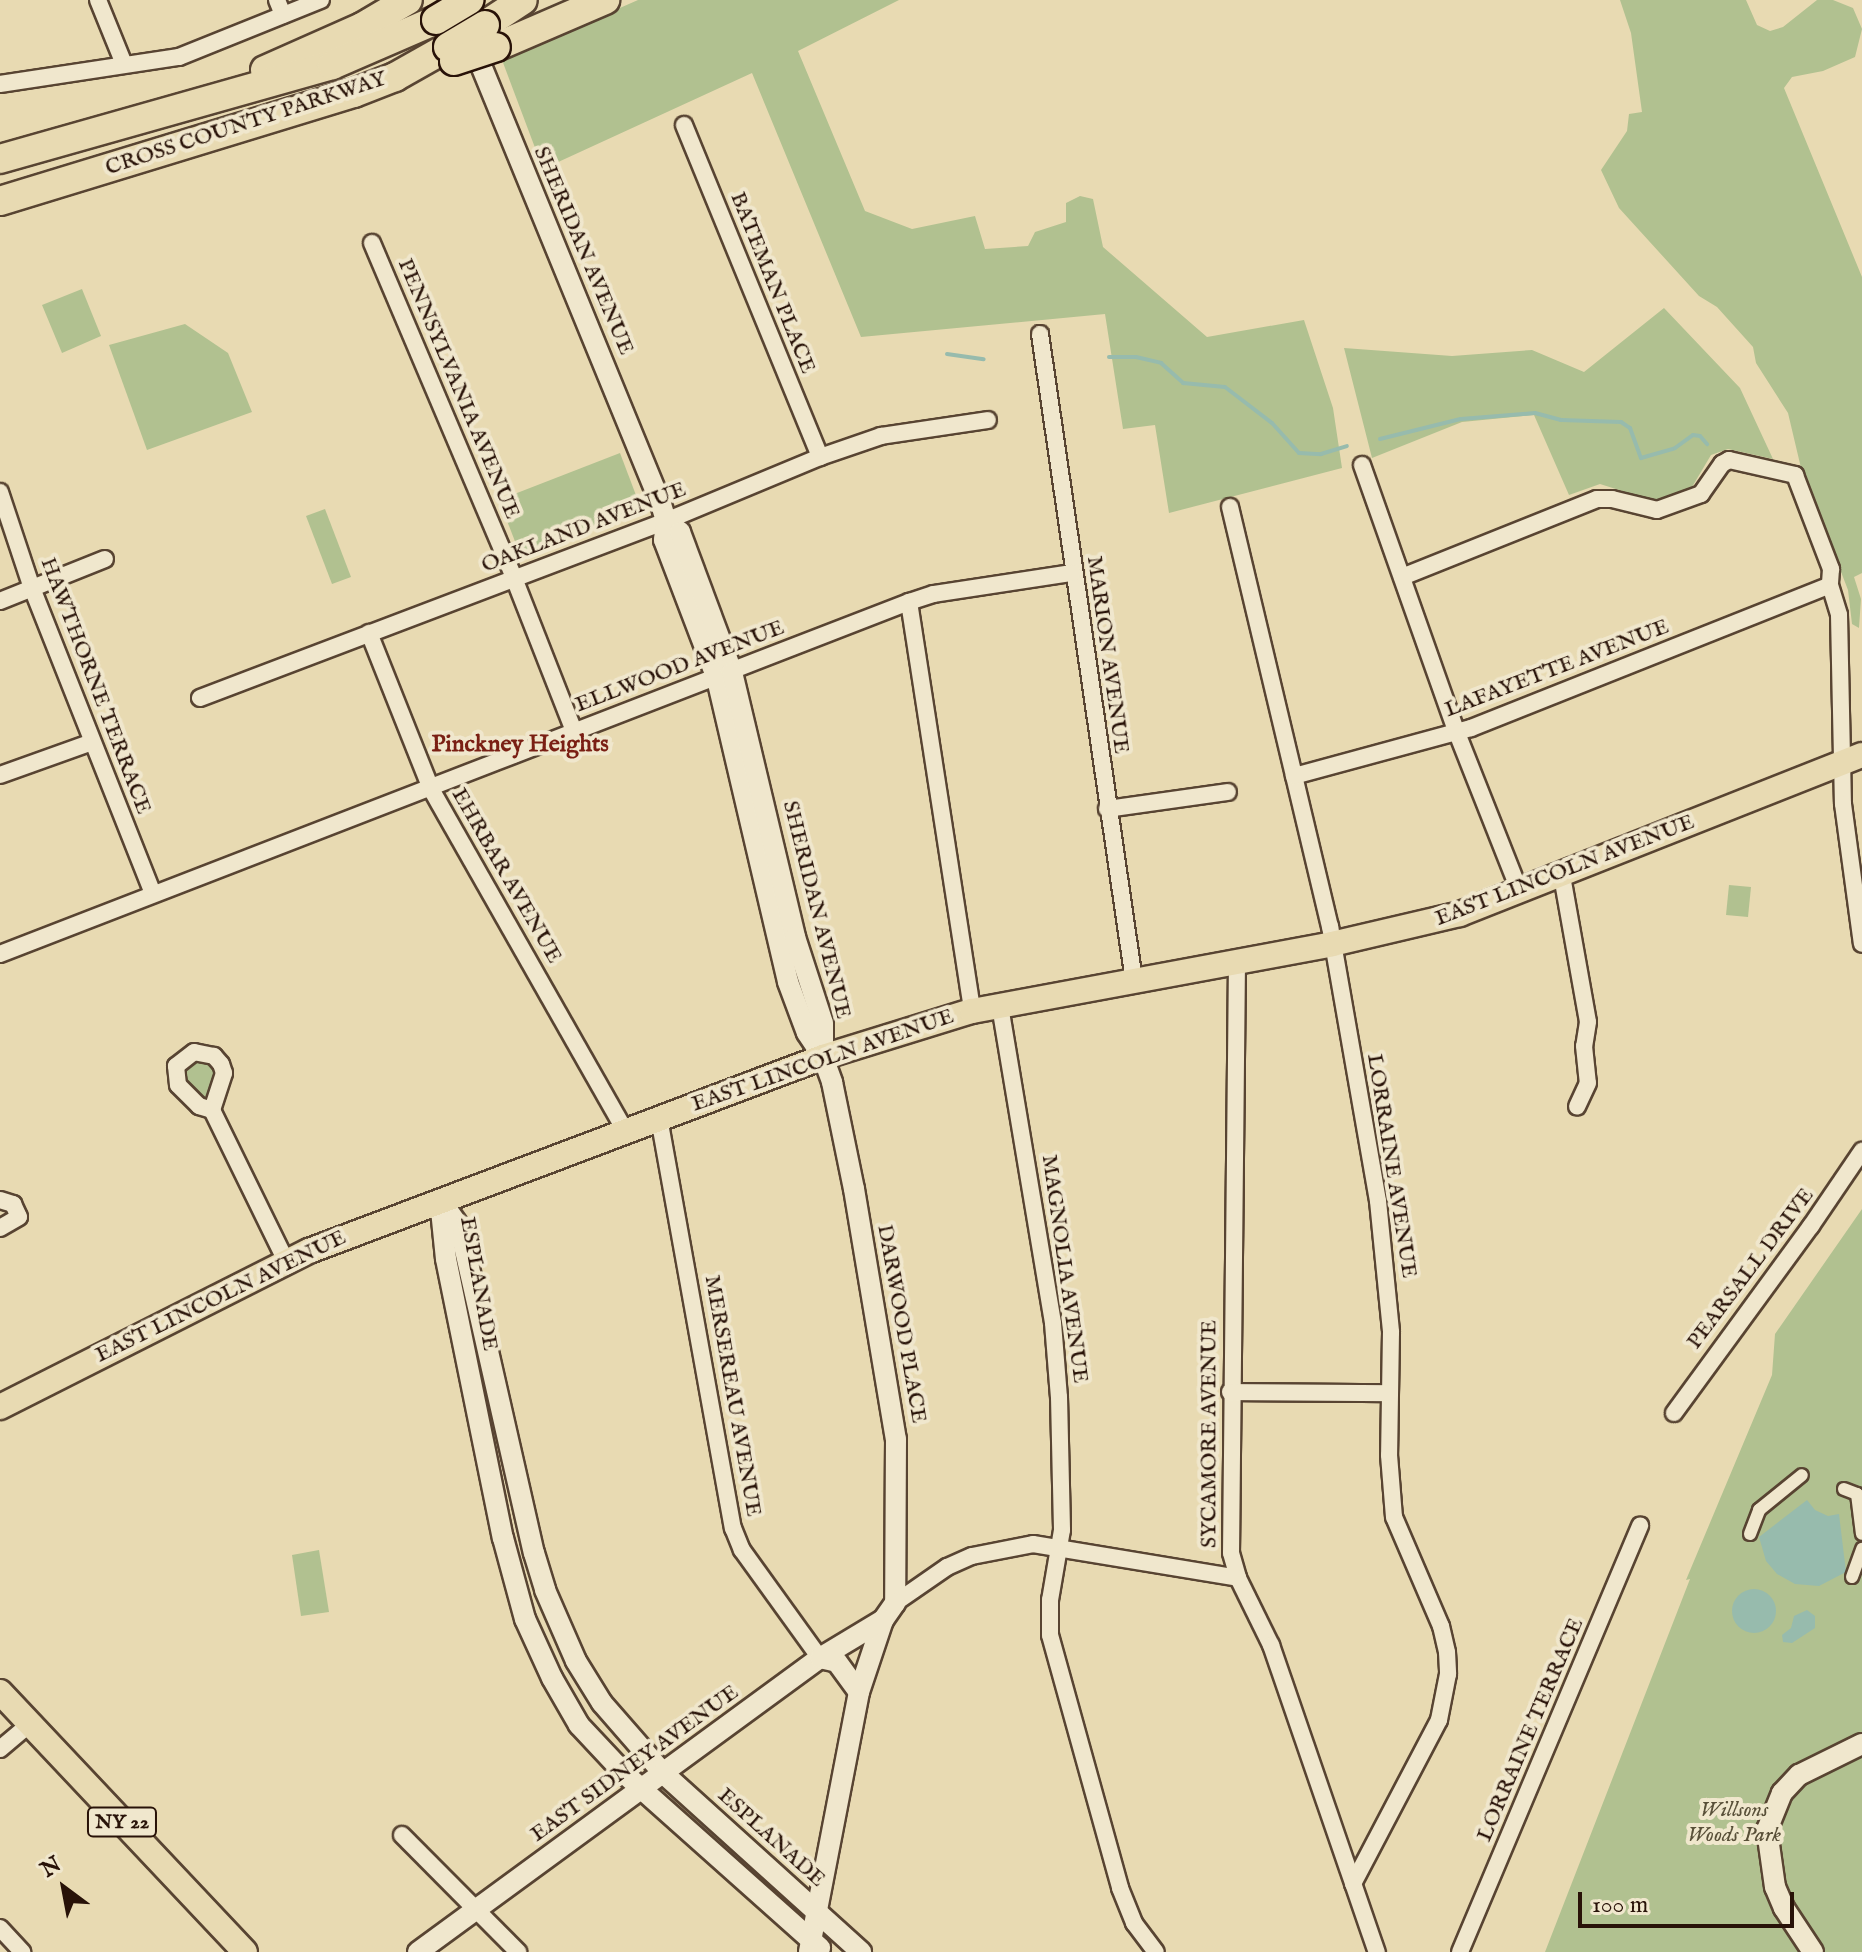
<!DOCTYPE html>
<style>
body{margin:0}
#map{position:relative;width:1862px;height:1952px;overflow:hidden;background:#e8dab2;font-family:"IM FELL English",serif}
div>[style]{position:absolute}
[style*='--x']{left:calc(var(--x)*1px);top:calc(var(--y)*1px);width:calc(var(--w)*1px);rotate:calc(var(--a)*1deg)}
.green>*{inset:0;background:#b1c190}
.water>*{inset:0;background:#97bbad}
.round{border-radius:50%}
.stream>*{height:4px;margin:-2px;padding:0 2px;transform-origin:2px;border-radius:2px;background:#97bbad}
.roads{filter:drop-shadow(2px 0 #584432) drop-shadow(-2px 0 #584432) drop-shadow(0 2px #584432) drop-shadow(0 -2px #584432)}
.pedestrian>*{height:12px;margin:-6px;padding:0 6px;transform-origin:6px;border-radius:6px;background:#f0e7cd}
.minor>*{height:16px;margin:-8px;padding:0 8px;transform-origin:8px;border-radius:8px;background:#f0e7cd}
.tertiary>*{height:20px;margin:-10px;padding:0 10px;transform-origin:10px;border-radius:10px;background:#f0e7cd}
.primary>*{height:24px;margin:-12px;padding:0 12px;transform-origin:12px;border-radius:12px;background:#e8dab2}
.motorway>*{height:28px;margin:-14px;padding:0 14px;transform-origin:14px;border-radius:14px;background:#e8dab2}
.bridges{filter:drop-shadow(2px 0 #281208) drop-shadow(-2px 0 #281208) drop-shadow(0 2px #281208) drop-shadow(0 -2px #281208)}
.motorway-bridge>*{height:28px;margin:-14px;padding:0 14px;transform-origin:14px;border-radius:14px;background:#e8dab2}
span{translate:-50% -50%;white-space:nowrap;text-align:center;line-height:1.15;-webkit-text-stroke:8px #f0e7cd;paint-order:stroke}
.shield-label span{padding:2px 6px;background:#f0e7cd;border:2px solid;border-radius:6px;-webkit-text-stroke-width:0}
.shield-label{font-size:20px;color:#281208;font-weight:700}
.street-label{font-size:22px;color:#281208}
.park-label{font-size:22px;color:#584f38;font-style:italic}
.neighbourhood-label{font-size:24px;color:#7a1f14;font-weight:700}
.north{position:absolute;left:24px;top:1848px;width:80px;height:80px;-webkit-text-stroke:6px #f0e7cd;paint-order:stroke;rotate:328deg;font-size:22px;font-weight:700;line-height:32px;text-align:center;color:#281208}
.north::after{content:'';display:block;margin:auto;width:28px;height:36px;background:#281208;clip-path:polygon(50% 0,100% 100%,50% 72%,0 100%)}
.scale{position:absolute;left:1578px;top:1892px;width:216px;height:36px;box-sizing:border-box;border:4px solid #281208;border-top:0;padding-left:10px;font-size:24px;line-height:28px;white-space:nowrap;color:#281208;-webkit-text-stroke:6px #f0e7cd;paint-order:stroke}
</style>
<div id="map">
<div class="green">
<div style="clip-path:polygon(638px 0,899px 0,798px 51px,865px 211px,912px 229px,975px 216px,985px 249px,1028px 246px,1035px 232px,1066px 222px,1066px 203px,1080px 196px,1093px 199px,1103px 247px,1207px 337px,1304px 320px,1333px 408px,1342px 468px,1169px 513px,1155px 425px,1123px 429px,1105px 314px,861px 337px,752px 73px,543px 169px,502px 60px)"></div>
<div style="clip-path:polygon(1620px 0,1746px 0,1757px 25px,1770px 31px,1783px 27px,1817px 0,1833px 0,1853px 8px,1862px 29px,1855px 57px,1823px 71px,1792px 77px,1784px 88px,1862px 277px,1862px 573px,1854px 577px,1861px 599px,1859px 628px,1852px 624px,1848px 590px,1801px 468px,1788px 413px,1756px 363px,1753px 347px,1717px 307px,1699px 296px,1619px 208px,1601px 170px,1627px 131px,1629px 114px,1642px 112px,1631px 33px)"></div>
<div style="clip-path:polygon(82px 289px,101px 336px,62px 353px,42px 305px)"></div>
<div style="clip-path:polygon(1664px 308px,1740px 388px,1773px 459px,1728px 449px,1711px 455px,1692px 487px,1654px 501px,1600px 484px,1569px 495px,1534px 415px,1462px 422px,1372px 458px,1344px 348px,1452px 356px,1532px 350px,1584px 372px)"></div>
<div style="clip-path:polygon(185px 324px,228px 353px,252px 412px,147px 450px,109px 345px)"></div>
<div style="clip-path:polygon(620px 453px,642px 511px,521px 557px,499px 500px)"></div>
<div style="clip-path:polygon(325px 509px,351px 577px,332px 584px,306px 516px)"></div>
<div style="clip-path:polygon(1729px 885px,1751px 887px,1748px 917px,1726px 915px)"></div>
<div style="clip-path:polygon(206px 1059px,216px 1075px,210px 1096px,205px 1099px,188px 1086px,183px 1068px,192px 1060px)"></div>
<div style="clip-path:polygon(1862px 1209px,1862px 1952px,1545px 1952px,1690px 1579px,1686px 1580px,1772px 1375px,1775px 1334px)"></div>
<div style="clip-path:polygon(319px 1550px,329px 1612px,301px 1616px,292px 1555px)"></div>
</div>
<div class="water">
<div style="clip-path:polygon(1807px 1500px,1815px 1510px,1828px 1516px,1839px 1514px,1846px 1572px,1819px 1586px,1795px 1584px,1777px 1574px,1766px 1561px,1759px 1537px)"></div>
<div class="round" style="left:1732px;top:1589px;width:44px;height:44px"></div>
<div style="clip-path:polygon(1807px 1610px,1815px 1616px,1815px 1628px,1792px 1643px,1783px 1642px,1782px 1635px,1791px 1628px,1794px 1616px)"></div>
</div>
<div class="stream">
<div style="--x:947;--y:354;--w:37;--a:8"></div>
<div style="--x:1109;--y:357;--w:27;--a:0"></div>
<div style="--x:1136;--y:357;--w:26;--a:13"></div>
<div style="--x:1161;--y:363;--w:30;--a:42"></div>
<div style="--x:1183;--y:383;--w:42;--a:5.4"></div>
<div style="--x:1225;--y:387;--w:59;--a:37.5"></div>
<div style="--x:1272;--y:423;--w:40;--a:48"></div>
<div style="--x:1299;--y:453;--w:22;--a:3"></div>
<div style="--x:1321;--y:454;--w:27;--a:-17"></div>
<div style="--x:1380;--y:439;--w:83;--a:-13.9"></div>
<div style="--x:1461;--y:419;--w:74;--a:-4.6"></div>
<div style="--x:1535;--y:413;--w:27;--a:15"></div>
<div style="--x:1561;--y:420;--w:60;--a:1.9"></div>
<div style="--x:1621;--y:422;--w:11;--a:34"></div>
<div style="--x:1630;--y:428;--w:32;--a:70"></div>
<div style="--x:1641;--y:458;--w:35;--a:-16"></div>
<div style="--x:1675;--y:448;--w:22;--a:-36"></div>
<div style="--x:1693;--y:435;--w:7;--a:8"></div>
<div style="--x:1700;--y:436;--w:11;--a:49"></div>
</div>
<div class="roads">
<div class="pedestrian">
<div style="--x:1844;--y:1489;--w:14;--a:21"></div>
<div style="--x:1857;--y:1494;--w:40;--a:82.9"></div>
<div style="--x:1750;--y:1534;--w:26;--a:-69"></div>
<div style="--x:1759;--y:1510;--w:55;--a:-39.1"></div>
<div style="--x:1852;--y:1577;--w:30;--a:-70"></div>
</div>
<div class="minor">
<div style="--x:98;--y:0;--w:69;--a:67.9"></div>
<div style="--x:277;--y:0;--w:16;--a:68"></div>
<div style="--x:0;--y:84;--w:181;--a:-8.6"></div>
<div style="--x:179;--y:57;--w:153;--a:-21.9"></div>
<div style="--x:684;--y:125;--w:359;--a:67.7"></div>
<div style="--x:372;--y:243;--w:364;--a:67"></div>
<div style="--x:514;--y:578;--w:164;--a:68.6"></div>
<div style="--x:1040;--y:334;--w:654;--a:81.73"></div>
<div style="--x:1362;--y:465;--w:284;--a:70.5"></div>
<div style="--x:1457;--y:733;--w:171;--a:68.4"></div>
<div style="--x:0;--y:492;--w:101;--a:71.6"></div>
<div style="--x:32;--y:588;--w:329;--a:68.4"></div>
<div style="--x:1230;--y:507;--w:431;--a:76.6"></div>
<div style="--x:1330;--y:926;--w:279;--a:80.1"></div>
<div style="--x:1378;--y:1201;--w:132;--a:84.3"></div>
<div style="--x:1391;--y:1332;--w:123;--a:90.9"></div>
<div style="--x:1389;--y:1455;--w:62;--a:85.4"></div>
<div style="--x:1394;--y:1517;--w:119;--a:66.7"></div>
<div style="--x:1441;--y:1626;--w:27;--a:77"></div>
<div style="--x:1447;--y:1652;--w:22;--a:87"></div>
<div style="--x:1448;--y:1674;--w:47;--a:101.1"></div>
<div style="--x:1439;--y:1720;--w:185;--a:117.7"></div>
<div style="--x:1402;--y:577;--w:210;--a:-21.8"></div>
<div style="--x:1597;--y:499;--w:15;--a:0"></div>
<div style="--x:1612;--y:499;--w:46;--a:13.7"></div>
<div style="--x:1657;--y:510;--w:47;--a:-20"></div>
<div style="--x:1701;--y:494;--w:37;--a:-55"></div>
<div style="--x:1722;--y:464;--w:8;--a:-30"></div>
<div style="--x:1729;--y:460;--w:68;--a:12.8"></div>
<div style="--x:1795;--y:475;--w:101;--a:69"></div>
<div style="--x:1831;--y:569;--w:16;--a:94"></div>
<div style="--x:1830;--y:585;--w:31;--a:73"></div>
<div style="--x:1839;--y:615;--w:189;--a:88.8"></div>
<div style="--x:1843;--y:804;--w:141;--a:82.3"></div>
<div style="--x:0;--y:601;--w:113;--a:-21.8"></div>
<div style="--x:909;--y:602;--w:414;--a:81.2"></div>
<div style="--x:369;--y:633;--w:168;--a:68.3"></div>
<div style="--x:431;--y:789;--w:392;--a:60.4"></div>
<div style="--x:200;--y:698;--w:498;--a:-20.8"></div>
<div style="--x:666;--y:521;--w:167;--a:-22.6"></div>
<div style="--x:820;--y:457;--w:65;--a:-19"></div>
<div style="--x:881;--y:436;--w:108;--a:-8.5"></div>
<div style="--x:0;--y:775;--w:98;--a:-19.7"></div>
<div style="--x:1294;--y:776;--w:183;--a:-15.2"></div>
<div style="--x:1471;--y:728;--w:386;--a:-21.7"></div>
<div style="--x:1107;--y:809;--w:122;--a:-8"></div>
<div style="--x:1562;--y:876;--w:148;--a:79.9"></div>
<div style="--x:1588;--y:1022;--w:24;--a:99"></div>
<div style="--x:1584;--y:1046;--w:37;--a:84"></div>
<div style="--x:1588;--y:1083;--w:26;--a:115"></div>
<div style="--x:0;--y:954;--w:975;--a:-21.17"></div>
<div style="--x:909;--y:602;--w:26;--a:-18"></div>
<div style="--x:934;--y:594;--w:140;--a:-8.7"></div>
<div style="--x:1237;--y:961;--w:592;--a:90.58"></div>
<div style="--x:1231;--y:1553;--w:26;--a:74"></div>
<div style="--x:1238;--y:1578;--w:75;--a:63.8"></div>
<div style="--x:1271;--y:1645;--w:325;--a:71"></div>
<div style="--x:1000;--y:1006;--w:321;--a:80.5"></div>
<div style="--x:1053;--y:1323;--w:74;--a:85.4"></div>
<div style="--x:1059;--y:1397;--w:133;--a:88.7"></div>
<div style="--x:1062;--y:1530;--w:71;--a:99.7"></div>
<div style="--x:1050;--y:1600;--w:35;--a:90"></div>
<div style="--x:1050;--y:1635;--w:263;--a:74.5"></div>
<div style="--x:1120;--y:1888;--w:38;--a:68"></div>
<div style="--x:1134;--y:1923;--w:36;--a:53"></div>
<div style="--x:212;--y:1110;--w:39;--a:-72"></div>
<div style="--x:224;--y:1073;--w:9;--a:-108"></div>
<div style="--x:221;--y:1064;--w:11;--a:-131"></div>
<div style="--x:214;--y:1056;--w:20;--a:-169"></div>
<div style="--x:194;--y:1052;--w:23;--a:142"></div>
<div style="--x:176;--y:1066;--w:19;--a:84"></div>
<div style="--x:178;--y:1085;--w:30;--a:45"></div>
<div style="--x:199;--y:1106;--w:14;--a:17"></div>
<div style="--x:212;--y:1110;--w:168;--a:63.9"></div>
<div style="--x:659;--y:1118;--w:417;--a:79.8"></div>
<div style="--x:733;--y:1528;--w:24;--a:68"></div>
<div style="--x:742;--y:1550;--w:133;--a:54.2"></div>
<div style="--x:0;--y:1200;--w:14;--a:17"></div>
<div style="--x:13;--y:1204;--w:14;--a:65"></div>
<div style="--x:19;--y:1217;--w:22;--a:150"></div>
<div style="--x:1230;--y:1392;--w:158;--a:0.4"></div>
<div style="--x:1674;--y:1413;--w:232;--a:-53.8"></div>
<div style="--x:1811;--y:1226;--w:91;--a:-55.8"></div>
<div style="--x:895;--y:1603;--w:63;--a:-34.7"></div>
<div style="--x:947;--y:1567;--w:27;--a:-24"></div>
<div style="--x:972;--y:1556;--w:62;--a:-11.1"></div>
<div style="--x:1033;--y:1544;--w:208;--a:9.4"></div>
<div style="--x:0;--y:1749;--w:39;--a:-40"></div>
<div style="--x:402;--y:1835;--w:165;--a:45.2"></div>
<div style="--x:0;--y:1928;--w:33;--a:47"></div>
<div style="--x:1460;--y:1952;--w:463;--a:-67.1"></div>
</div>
<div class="tertiary">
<div style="--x:471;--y:41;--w:497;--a:67.7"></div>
<div style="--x:660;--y:501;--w:21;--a:73"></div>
<div style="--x:666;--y:521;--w:19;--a:96"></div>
<div style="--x:664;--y:540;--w:149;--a:69.1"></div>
<div style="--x:717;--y:679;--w:311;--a:76.8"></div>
<div style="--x:788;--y:982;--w:54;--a:69.6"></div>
<div style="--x:807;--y:1033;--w:29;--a:56"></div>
<div style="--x:823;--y:1057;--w:27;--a:70"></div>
<div style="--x:832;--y:1082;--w:109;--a:78.4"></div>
<div style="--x:854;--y:1189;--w:254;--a:80.5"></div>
<div style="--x:896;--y:1439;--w:164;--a:90.3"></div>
<div style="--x:895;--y:1603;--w:21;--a:125"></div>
<div style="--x:883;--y:1620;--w:76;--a:108.4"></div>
<div style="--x:859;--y:1692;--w:265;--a:100.9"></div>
<div style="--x:666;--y:521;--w:18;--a:38"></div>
<div style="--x:680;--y:532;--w:149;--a:69.6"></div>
<div style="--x:732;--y:672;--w:272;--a:76.6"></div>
<div style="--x:795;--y:937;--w:90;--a:72"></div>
<div style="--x:823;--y:1023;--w:34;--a:90"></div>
<div style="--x:440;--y:1200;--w:34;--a:54"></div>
<div style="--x:460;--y:1228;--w:333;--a:77.2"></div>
<div style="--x:534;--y:1553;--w:39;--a:73"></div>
<div style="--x:545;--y:1590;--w:77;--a:66.4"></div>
<div style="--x:576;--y:1661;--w:49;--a:58.2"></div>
<div style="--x:602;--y:1703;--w:93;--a:48.9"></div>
<div style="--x:663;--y:1773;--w:267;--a:42.1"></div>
<div style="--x:440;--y:1200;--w:59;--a:84.2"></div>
<div style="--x:446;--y:1259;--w:285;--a:78.5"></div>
<div style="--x:503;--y:1538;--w:84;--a:74.8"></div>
<div style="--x:525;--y:1619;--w:65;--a:65.4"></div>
<div style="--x:552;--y:1678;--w:54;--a:60.1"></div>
<div style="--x:579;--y:1725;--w:69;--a:46.8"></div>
<div style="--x:626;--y:1775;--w:260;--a:41.7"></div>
<div style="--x:820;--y:1658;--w:17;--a:13"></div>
<div style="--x:837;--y:1662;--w:37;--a:54"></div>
<div style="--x:418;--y:1952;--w:498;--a:-36.2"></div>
<div style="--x:820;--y:1658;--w:74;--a:-31.1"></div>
<div style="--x:1813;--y:1952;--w:53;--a:-123.4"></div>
<div style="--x:1784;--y:1908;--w:23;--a:-113"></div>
<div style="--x:1775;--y:1887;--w:58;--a:-98"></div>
<div style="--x:1767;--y:1830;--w:40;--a:-68"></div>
<div style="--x:1782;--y:1793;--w:25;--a:-47"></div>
<div style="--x:1799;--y:1775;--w:70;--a:-26.2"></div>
</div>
<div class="primary">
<div style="--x:0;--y:1407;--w:346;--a:-26.8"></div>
<div style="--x:309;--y:1251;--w:549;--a:-20.68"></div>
<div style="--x:823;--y:1057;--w:156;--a:-17.2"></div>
<div style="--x:972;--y:1011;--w:366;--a:-10.5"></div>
<div style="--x:1332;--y:944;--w:131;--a:-13.2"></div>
<div style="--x:1460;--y:914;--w:432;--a:-21.6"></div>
<div style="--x:0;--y:1692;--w:357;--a:46.7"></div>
</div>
<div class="motorway">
<div style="--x:485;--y:25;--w:45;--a:-33.3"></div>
<div style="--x:496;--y:47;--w:119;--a:-23.3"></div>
<div style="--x:265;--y:70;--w:106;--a:-23.9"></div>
<div style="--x:362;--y:27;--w:53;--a:-30.4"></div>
<div style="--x:0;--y:159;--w:345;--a:-15.8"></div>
<div style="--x:332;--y:65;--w:113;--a:-23.4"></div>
<div style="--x:0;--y:201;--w:370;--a:-17"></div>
<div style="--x:354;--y:93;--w:44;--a:-21.3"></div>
<div style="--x:395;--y:77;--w:61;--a:-29.5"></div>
</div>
</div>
<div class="bridges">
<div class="motorway-bridge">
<div style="--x:436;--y:20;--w:39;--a:-31"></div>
<div style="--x:448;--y:47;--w:43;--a:-30.7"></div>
<div style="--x:454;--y:61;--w:44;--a:-18.4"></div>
</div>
</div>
<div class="shield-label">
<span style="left:122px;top:1822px">NY 22</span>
</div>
<div class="street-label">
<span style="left:246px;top:124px;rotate:-18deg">CROSS COUNTY PARKWAY</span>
<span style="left:583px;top:251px;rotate:67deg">SHERIDAN AVENUE</span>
<span style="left:772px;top:283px;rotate:68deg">BATEMAN PLACE</span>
<span style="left:458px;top:389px;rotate:67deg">PENNSYLVANIA AVENUE</span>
<span style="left:584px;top:528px;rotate:-21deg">OAKLAND AVENUE</span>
<span style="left:1107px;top:655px;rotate:82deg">MARION AVENUE</span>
<span style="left:680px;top:667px;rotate:-21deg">ELLWOOD AVENUE</span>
<span style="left:1557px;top:669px;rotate:-21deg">LAFAYETTE AVENUE</span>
<span style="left:95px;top:686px;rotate:69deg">HAWTHORNE TERRACE</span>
<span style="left:1565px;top:871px;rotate:-21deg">EAST LINCOLN AVENUE</span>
<span style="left:506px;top:876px;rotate:60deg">EHRBAR AVENUE</span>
<span style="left:816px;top:910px;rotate:76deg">SHERIDAN AVENUE</span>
<span style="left:823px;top:1061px;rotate:-19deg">EAST LINCOLN AVENUE</span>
<span style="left:1391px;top:1166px;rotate:81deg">LORRAINE AVENUE</span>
<span style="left:1064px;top:1269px;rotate:82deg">MAGNOLIA AVENUE</span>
<span style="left:1751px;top:1269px;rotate:-53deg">PEARSALL DRIVE</span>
<span style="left:478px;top:1284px;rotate:80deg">ESPLANADE</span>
<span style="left:221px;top:1297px;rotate:-26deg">EAST LINCOLN AVENUE</span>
<span style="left:901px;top:1324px;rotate:80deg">DARWOOD PLACE</span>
<span style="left:732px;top:1396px;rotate:80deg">MERSEREAU AVENUE</span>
<span style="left:1210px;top:1434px;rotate:-90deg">SYCAMORE AVENUE</span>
<span style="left:1531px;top:1730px;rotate:-67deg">LORRAINE TERRACE</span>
<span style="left:635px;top:1764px;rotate:-36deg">EAST SIDNEY AVENUE</span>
<span style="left:771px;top:1838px;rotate:42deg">ESPLANADE</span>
</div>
<div class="park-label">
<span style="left:1734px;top:1823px">Willsons<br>Woods Park</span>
</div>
<div class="neighbourhood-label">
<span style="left:520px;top:745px">Pinckney Heights</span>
</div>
<div class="north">N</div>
<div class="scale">100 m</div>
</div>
